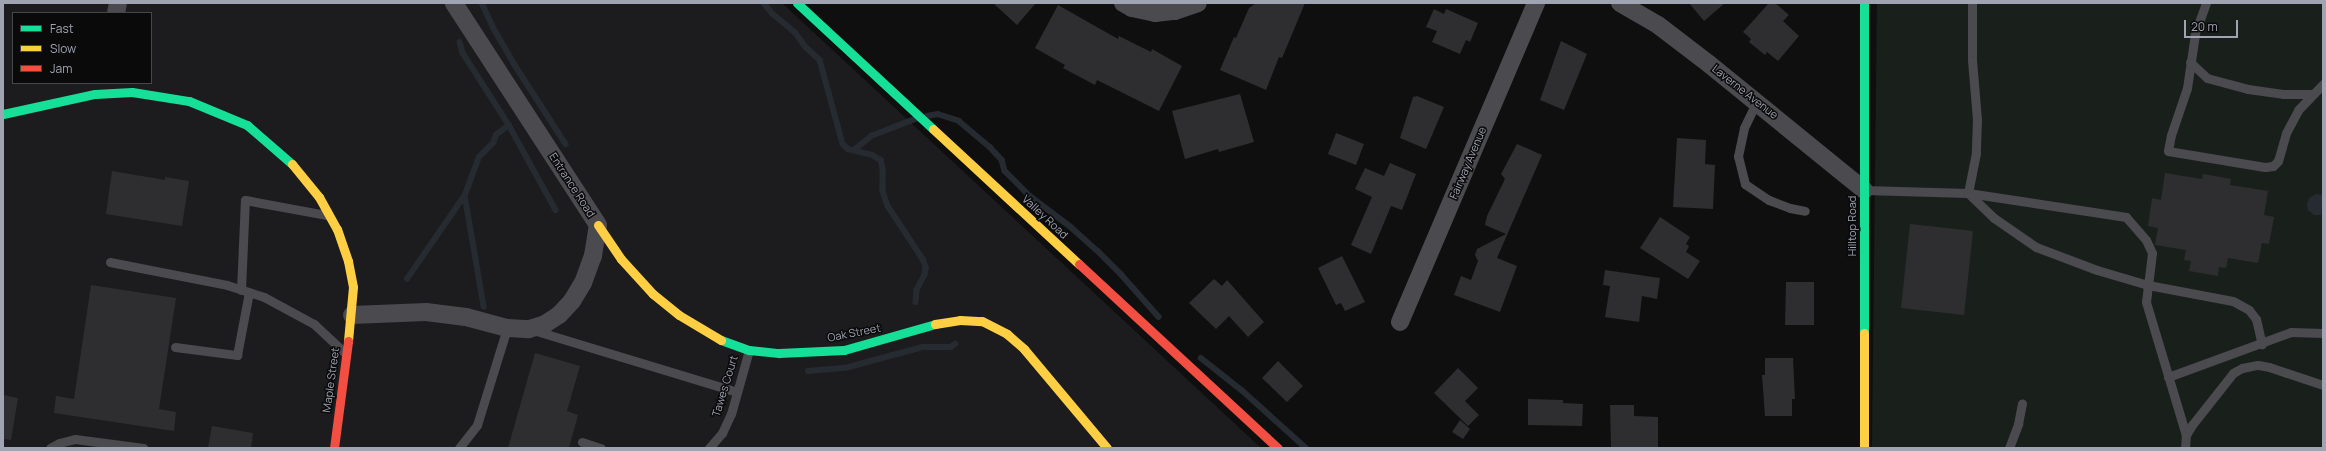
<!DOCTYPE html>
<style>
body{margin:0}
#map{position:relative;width:2326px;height:451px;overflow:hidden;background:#0f0f10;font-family:Manrope,sans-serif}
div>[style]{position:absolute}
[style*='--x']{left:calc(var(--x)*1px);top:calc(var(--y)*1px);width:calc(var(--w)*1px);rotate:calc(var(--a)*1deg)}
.built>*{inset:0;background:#1c1c1e}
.green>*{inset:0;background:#19201b}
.water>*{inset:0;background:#262b32}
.stream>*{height:5.5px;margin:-2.75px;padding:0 2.75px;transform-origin:2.75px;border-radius:2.75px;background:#262b32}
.building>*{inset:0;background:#2e2e30}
.lane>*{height:9px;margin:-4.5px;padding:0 4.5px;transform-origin:4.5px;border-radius:4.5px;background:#4a4a4f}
.street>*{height:18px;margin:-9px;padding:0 9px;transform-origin:9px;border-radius:9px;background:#4a4a4f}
.fast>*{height:9px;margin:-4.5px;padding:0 4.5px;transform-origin:4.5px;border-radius:4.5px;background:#16e098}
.slow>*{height:9px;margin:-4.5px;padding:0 4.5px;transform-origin:4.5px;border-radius:4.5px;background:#ffcf43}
.jam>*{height:9px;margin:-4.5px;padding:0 4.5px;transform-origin:4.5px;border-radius:4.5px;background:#f24e42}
span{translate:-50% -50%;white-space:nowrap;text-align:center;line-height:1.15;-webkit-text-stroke:3px #0a0a0b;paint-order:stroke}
.street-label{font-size:11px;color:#a0a3b1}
.frame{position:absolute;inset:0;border:4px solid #a0a3b1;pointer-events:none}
.legend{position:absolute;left:12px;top:12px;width:140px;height:72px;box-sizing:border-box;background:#0a0a0b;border:1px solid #46474d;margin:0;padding:5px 7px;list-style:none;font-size:12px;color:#a0a3b1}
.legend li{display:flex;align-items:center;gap:8px;height:20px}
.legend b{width:20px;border:1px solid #46474d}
.scale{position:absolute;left:2184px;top:20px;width:54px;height:18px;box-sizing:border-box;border:2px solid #a0a3b1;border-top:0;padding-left:5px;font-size:12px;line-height:14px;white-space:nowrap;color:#a0a3b1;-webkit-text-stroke:3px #0a0a0b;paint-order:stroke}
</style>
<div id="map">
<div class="built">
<div style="clip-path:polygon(evenodd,3px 3px,782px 3px,1261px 448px,3px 448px,3px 3px,13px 13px,151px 13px,151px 83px,13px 83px,13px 13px)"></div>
</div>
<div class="green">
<div style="clip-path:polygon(1877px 3px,2323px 3px,2323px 448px,1872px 448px)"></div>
</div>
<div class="water">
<div style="clip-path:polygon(2316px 194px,2323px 195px,2321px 215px,2314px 215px,2308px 210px,2307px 204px,2309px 198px)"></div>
</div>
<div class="stream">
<div style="--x:482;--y:3;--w:26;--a:65"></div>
<div style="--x:493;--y:27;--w:44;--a:59.9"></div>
<div style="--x:515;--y:65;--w:94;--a:57.2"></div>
<div style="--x:764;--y:3;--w:13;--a:51"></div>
<div style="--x:772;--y:13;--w:30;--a:40"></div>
<div style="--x:795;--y:32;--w:19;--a:54"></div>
<div style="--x:806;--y:47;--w:19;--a:43"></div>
<div style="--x:820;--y:60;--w:87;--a:74.7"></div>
<div style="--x:843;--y:144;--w:7;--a:45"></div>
<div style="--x:848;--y:149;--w:25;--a:14"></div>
<div style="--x:872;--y:155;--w:10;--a:29"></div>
<div style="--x:881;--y:160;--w:9;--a:77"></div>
<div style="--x:883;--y:169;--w:22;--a:90"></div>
<div style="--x:883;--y:191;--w:16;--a:72"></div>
<div style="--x:888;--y:206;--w:64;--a:56.6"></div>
<div style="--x:923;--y:259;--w:9;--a:69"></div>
<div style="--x:926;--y:267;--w:8;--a:97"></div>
<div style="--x:925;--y:275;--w:17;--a:118"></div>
<div style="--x:917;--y:290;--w:12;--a:95"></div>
<div style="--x:460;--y:42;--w:11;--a:75"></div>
<div style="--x:463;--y:53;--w:85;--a:57.4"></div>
<div style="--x:509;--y:125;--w:97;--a:61.1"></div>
<div style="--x:927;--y:116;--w:11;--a:-10"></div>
<div style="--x:938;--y:114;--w:22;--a:18"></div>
<div style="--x:959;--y:121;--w:40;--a:40"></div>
<div style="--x:990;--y:147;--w:18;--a:47"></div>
<div style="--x:1002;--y:160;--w:11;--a:75"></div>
<div style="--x:1005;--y:171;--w:35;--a:45"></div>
<div style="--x:1030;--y:196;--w:51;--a:37.1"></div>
<div style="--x:1071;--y:227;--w:36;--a:42"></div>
<div style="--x:1098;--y:251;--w:33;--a:45"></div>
<div style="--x:1121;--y:274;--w:57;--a:48.5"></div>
<div style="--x:854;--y:150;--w:22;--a:-39"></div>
<div style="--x:871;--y:136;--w:47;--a:-21.1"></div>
<div style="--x:465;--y:195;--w:113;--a:80.3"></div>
<div style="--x:407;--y:279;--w:102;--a:-55.4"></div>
<div style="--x:465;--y:195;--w:40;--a:-69.8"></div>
<div style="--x:479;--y:157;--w:20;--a:-45"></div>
<div style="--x:493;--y:143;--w:9;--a:-69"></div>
<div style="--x:496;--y:135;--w:16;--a:-38"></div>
<div style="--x:1201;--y:358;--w:53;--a:38.2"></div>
<div style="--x:1243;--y:391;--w:85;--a:42.1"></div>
<div style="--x:808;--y:371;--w:37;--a:-5"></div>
<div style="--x:845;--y:368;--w:81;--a:-15.1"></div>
<div style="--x:923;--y:347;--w:28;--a:0"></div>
<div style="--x:951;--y:347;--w:5;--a:-37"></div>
</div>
<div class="building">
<div style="clip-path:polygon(993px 3px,1036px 3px,1017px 25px)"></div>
<div style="clip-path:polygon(1256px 3px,1305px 3px,1282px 58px,1279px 57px,1266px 90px,1220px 70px,1234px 37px,1236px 38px,1249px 8px)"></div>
<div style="clip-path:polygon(1689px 3px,1725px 3px,1704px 21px)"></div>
<div style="clip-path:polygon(1769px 3px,1775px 3px,1789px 15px,1783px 21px,1799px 36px,1778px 61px,1767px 52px,1765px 55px,1749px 42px,1751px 39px,1743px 32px)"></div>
<div style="clip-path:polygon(1058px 5px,1118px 39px,1119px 36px,1151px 52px,1152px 49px,1182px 66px,1159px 111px,1097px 80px,1095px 85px,1063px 68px,1065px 65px,1035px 48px)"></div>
<div style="clip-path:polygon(1434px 9px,1444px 14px,1446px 9px,1478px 23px,1470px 42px,1466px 40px,1460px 54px,1432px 42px,1437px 31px,1426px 27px)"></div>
<div style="clip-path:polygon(1561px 41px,1587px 54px,1564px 110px,1540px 100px)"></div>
<div style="clip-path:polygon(1240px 94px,1254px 142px,1219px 152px,1218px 149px,1185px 159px,1172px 111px)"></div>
<div style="clip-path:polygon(1417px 96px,1444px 107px,1426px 149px,1400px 138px,1413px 97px)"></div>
<div style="clip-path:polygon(1336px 133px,1364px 144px,1356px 165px,1328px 154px)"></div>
<div style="clip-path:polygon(1677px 138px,1706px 140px,1705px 164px,1715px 165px,1713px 209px,1673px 207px)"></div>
<div style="clip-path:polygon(1517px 144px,1542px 155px,1497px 258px,1517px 266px,1500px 312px,1454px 295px,1461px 276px,1471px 280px,1478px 261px,1475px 255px,1477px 249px,1506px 234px,1485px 225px,1487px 216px,1505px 179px,1501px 174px)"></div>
<div style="clip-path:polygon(1390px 163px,1416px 174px,1402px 210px,1391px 206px,1371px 254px,1351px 245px,1372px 197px,1355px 189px,1365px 168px,1384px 176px)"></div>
<div style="clip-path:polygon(112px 171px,165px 180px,165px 177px,189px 181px,182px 226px,106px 214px)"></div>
<div style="clip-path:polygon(2165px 173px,2202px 179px,2203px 174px,2231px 179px,2230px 185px,2268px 191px,2264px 215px,2274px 217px,2269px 244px,2262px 243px,2258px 263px,2228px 258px,2226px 268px,2219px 267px,2218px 276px,2189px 271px,2191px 261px,2184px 260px,2186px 250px,2155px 245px,2158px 228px,2148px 226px,2152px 198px,2161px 200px)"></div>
<div style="clip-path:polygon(1660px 217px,1690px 237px,1686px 244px,1689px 246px,1686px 252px,1700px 261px,1688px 279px,1640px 248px)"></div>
<div style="clip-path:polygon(1910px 224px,1973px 231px,1964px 315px,1901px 308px)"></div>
<div style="clip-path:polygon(1342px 256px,1365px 302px,1345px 311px,1341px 303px,1336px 305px,1318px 268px)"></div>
<div style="clip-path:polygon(1605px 270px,1660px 278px,1657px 299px,1642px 296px,1639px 322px,1605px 317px,1610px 286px,1603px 285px)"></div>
<div style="clip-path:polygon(1214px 279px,1222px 286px,1227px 280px,1264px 322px,1248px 337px,1229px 316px,1216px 329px,1189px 303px)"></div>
<div style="clip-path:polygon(1786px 282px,1814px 282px,1814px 325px,1785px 325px)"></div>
<div style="clip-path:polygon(91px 285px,176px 298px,159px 409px,176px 412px,174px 431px,54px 413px,56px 396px,74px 399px)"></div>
<div style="clip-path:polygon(535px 353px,580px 366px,567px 411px,578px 415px,569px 448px,508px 448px)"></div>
<div style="clip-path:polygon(1765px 358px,1793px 358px,1795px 399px,1792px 399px,1792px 416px,1765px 416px,1762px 375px,1765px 375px)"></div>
<div style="clip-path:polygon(1278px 361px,1303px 386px,1287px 402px,1262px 378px)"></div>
<div style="clip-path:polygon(1458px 368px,1478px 388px,1465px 401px,1479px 415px,1468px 426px,1434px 393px)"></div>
<div style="clip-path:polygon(3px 395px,18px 398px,11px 440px,3px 439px)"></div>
<div style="clip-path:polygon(1528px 399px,1563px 400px,1563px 403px,1583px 404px,1582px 426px,1528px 425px)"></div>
<div style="clip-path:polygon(1610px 405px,1634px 405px,1634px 416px,1658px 417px,1658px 448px,1611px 448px)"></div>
<div style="clip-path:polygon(1460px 420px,1470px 429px,1463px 439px,1452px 432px)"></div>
<div style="clip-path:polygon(212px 426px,253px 433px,251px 448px,208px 448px)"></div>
</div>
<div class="lane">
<div style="--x:1972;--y:3;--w:57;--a:90"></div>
<div style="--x:1972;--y:60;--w:59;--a:85.2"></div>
<div style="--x:1977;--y:119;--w:34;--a:92"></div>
<div style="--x:1976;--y:153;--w:41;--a:101.3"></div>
<div style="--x:1968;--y:193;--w:36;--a:44"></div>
<div style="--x:1994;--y:218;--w:51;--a:34.6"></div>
<div style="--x:2036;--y:247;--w:65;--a:20.7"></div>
<div style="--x:2097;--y:270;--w:53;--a:16.4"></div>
<div style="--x:2148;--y:285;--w:86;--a:10.7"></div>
<div style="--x:2233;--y:301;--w:18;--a:29"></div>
<div style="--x:2249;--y:310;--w:11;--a:52"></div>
<div style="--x:2256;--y:319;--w:26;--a:77"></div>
<div style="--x:2206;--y:3;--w:33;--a:110"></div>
<div style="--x:2195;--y:34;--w:55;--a:98.4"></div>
<div style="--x:2187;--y:88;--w:50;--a:108.8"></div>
<div style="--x:2171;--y:135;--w:16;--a:101"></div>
<div style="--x:2168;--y:151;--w:98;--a:9.4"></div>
<div style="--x:2265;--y:167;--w:8;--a:-7"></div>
<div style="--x:2273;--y:166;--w:7;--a:-45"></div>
<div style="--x:2278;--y:161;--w:29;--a:-74"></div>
<div style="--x:2286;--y:133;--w:26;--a:-62"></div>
<div style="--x:2298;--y:110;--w:36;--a:-46"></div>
<div style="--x:2190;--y:62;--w:23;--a:43"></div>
<div style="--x:2207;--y:78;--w:42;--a:15"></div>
<div style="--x:2248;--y:89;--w:35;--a:8"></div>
<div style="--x:2283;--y:94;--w:30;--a:0"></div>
<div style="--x:1757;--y:101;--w:30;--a:116"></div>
<div style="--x:1744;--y:128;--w:29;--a:102"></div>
<div style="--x:1738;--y:156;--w:29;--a:76"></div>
<div style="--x:1745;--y:184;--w:29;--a:34"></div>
<div style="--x:1769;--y:200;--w:22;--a:21"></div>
<div style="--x:1790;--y:208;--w:15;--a:11"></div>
<div style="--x:1864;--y:190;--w:104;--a:1.7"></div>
<div style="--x:1968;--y:193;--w:160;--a:8.6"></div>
<div style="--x:2126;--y:217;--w:30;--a:49"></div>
<div style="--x:2146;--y:240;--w:14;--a:65"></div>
<div style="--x:2152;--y:253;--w:49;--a:97"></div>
<div style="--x:2146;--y:302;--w:139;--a:73.3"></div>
<div style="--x:110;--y:262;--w:119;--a:11.1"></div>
<div style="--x:227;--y:285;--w:39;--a:18"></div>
<div style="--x:264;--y:297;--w:57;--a:28.4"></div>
<div style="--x:314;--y:324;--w:42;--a:43.1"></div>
<div style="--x:241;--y:290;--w:90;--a:-87.5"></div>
<div style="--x:245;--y:200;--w:82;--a:10.5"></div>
<div style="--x:533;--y:330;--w:213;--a:16.9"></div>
<div style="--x:175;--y:347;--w:63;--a:7.4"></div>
<div style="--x:237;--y:355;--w:64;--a:-79.2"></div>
<div style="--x:2168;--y:377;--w:131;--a:-20.1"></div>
<div style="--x:2291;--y:332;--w:32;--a:2"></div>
<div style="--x:582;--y:442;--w:20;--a:18"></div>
<div style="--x:50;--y:448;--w:10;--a:-29"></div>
<div style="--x:59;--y:443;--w:16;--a:-14"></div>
<div style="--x:75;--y:439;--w:69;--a:7.5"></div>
<div style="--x:459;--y:448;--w:29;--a:-52"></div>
<div style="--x:477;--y:425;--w:102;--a:-72.8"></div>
<div style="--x:709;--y:448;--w:20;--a:-49"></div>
<div style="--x:722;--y:433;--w:21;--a:-65"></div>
<div style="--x:731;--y:414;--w:66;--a:-74.3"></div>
<div style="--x:2009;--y:448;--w:26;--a:-69"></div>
<div style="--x:2018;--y:424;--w:21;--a:-79"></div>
<div style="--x:2185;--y:448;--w:13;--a:-86"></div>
<div style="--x:2186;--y:435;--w:12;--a:-59"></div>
<div style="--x:2192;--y:425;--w:66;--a:-51.7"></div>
<div style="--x:2233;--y:373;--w:10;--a:-29"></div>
<div style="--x:2242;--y:368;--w:16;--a:-11"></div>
<div style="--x:2258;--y:365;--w:11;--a:10"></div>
<div style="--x:2269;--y:367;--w:57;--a:18.4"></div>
</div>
<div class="street">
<div style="--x:1123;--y:3;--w:10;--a:29"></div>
<div style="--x:1132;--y:8;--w:24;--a:12"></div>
<div style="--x:1155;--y:13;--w:20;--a:-6"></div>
<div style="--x:1175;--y:11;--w:24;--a:-19"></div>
<div style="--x:1620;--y:3;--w:44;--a:30.1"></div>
<div style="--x:1658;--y:25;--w:64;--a:37.4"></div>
<div style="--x:1709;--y:64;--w:200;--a:39.1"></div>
<div style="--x:116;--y:13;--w:10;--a:-79"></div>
<div style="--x:352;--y:315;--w:74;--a:-2.3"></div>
<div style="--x:426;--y:312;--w:40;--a:7.1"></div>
<div style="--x:466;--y:317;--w:42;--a:15"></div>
<div style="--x:507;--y:328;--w:22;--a:3"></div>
<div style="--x:529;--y:329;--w:17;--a:-17"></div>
<div style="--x:545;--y:324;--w:17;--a:-33"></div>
<div style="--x:559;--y:315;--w:19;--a:-47"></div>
<div style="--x:572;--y:301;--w:21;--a:-59"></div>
<div style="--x:583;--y:283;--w:29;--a:-70"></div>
<div style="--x:593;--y:256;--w:31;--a:-81"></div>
<div style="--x:598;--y:225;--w:265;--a:-123"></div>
<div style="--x:1400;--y:322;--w:347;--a:-66.9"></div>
</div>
<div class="fast">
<div style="--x:797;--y:3;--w:185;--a:42.8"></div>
<div style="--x:1864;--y:3;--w:330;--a:90"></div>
<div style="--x:3;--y:114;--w:94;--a:-12.3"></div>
<div style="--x:95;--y:94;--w:37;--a:-3"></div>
<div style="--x:132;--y:92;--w:58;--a:9"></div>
<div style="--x:189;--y:101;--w:63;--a:22.5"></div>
<div style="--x:247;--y:125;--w:60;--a:40.9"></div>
<div style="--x:721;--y:340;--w:30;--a:20"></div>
<div style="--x:749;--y:350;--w:30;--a:6"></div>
<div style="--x:779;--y:353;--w:65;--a:-2.6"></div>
<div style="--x:844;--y:350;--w:95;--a:-15.9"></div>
</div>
<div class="slow">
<div style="--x:933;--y:129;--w:199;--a:42.8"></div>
<div style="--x:292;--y:164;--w:43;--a:50.7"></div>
<div style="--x:319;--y:197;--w:37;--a:61"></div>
<div style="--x:337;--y:229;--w:34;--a:71"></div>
<div style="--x:348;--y:261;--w:26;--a:79"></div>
<div style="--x:353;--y:287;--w:54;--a:95.3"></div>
<div style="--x:598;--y:225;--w:41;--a:55.9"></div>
<div style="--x:621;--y:259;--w:47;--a:47.6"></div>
<div style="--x:653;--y:294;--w:33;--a:39"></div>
<div style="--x:679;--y:315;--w:49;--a:30.8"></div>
<div style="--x:935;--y:324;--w:25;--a:-9"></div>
<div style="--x:960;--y:320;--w:22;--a:3"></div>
<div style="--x:982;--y:321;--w:28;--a:27"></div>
<div style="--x:1007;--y:334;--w:23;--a:41"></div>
<div style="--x:1024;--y:349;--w:129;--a:50"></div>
<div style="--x:1864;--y:333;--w:115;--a:90"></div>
</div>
<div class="jam">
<div style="--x:1079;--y:264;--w:271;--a:42.8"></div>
<div style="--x:334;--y:448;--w:108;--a:-82.5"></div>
</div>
<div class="street-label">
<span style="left:1745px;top:92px;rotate:38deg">Laverne Avenue</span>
<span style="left:1468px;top:163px;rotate:-67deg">Fairway Avenue</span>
<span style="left:572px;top:185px;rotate:57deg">Entrance Road</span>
<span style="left:1045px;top:217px;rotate:43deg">Valley Road</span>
<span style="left:1852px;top:226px;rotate:-90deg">Hilltop Road</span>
<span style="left:854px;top:333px;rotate:-11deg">Oak Street</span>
<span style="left:331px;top:380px;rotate:-82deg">Maple Street</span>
<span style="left:725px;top:386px;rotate:-73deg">Tawes Court</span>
</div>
<div class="frame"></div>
<ul class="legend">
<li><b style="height:5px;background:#16e098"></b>Fast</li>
<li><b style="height:5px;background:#ffcf43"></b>Slow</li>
<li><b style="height:5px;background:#f24e42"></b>Jam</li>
</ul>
<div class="scale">20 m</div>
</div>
